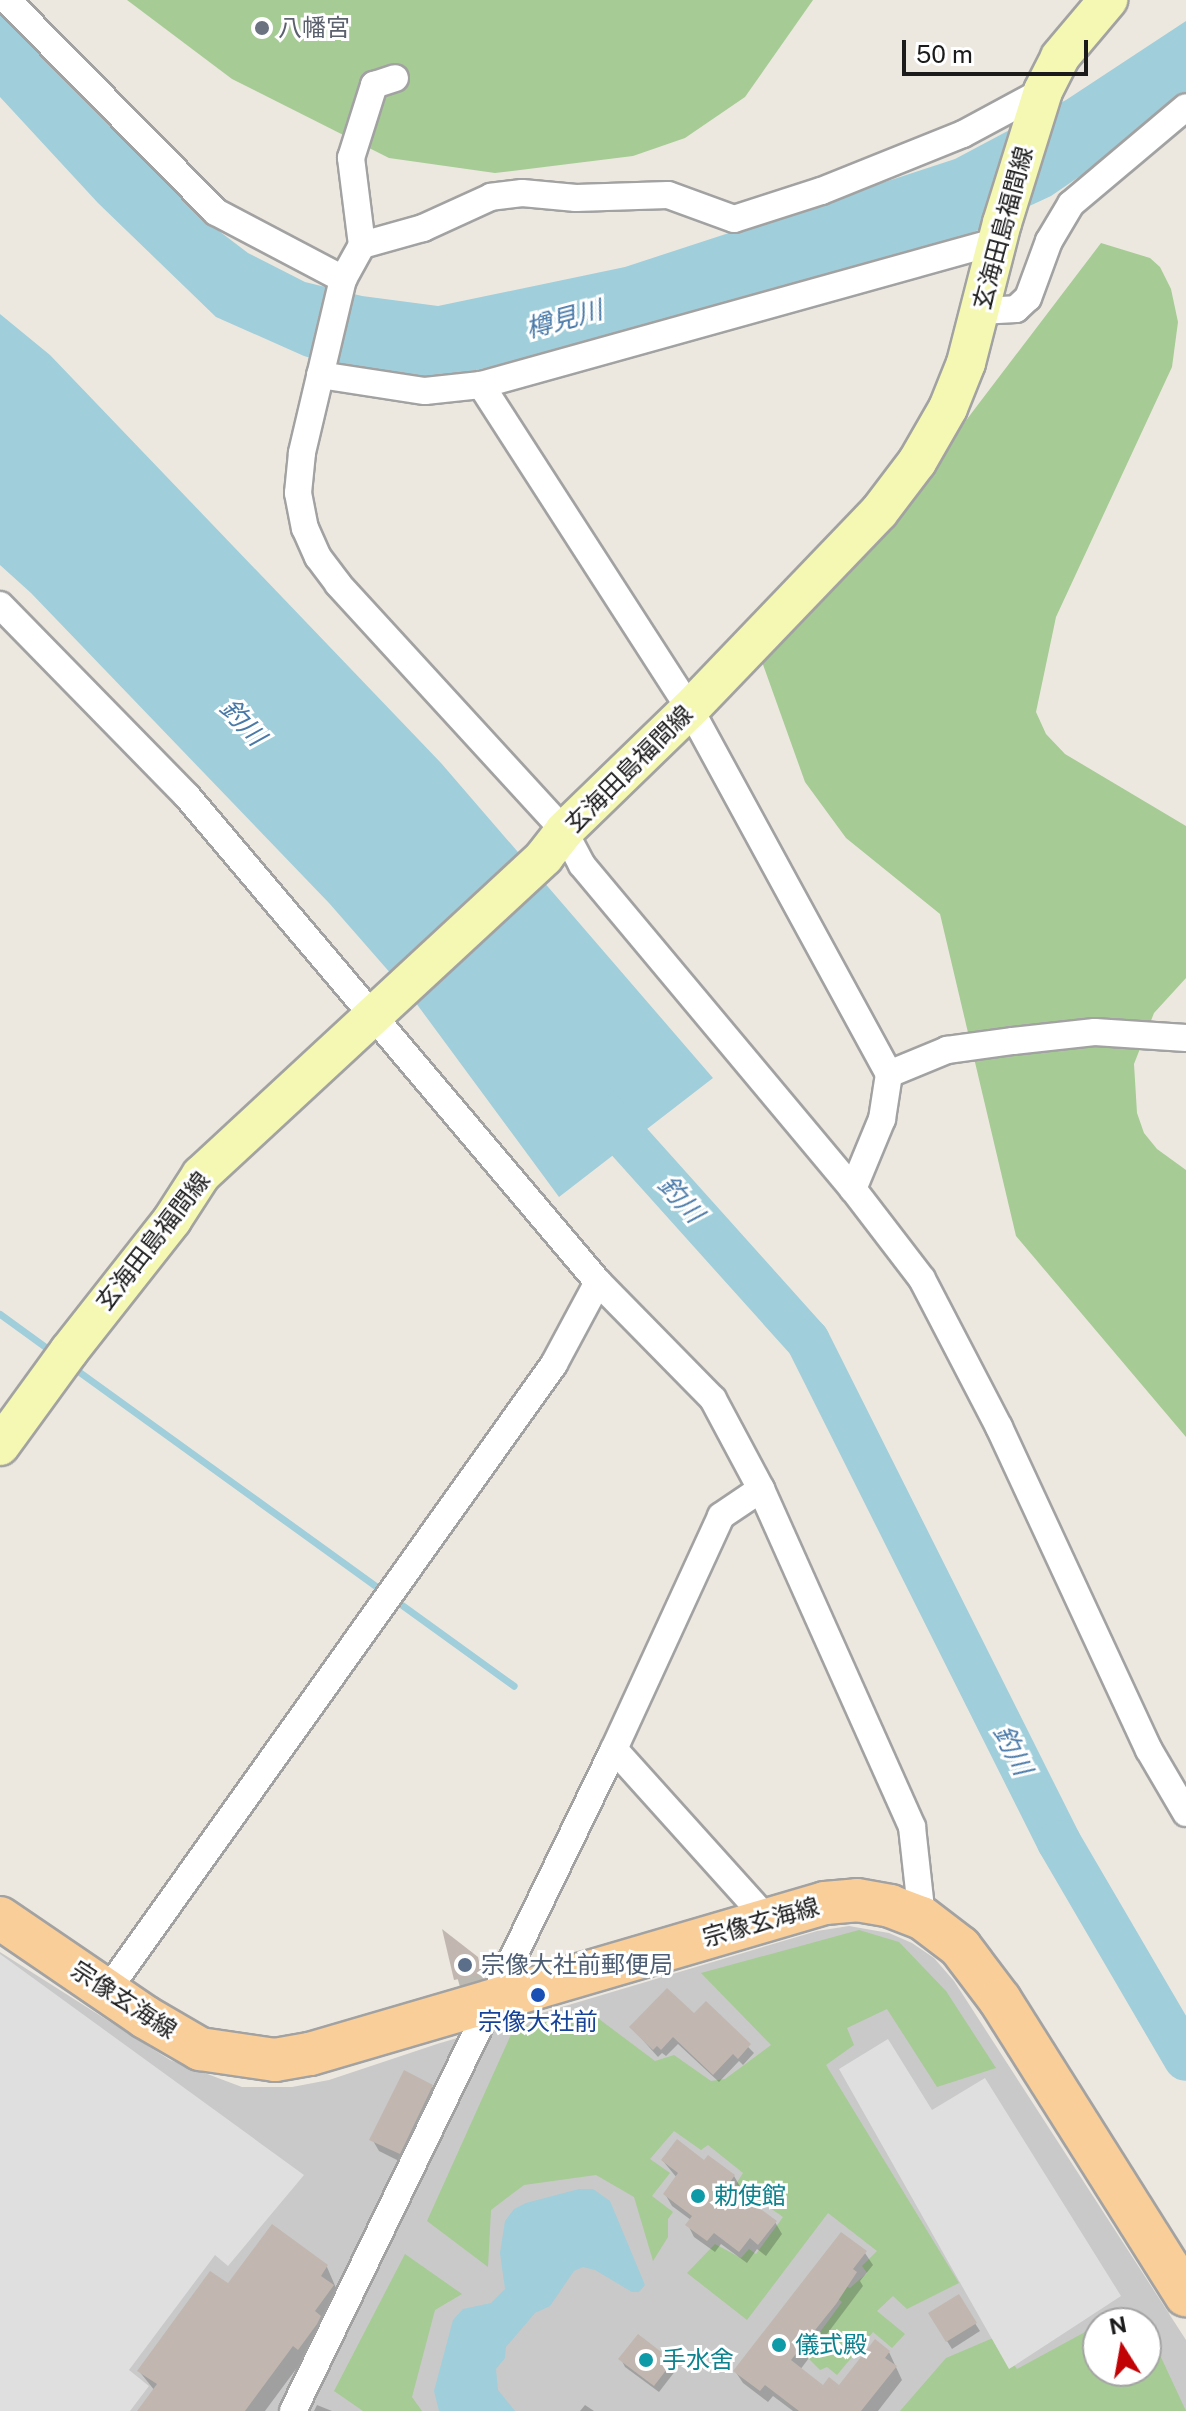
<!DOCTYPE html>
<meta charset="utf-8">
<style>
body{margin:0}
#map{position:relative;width:1186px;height:2411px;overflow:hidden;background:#ece8e0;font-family:"Public Sans","Noto Sans JP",sans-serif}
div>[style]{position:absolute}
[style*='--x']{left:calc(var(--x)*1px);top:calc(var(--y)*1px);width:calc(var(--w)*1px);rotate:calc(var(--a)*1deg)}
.religious>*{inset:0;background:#c9c9c9}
.forest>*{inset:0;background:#a6cb95}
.parking>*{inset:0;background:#dfdfdf}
.water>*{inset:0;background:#a0ceda}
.shadow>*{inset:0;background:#0003}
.stream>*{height:7px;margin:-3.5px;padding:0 3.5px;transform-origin:3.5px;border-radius:3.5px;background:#a0ceda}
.river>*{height:44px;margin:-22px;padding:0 22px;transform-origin:22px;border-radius:22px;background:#a0ceda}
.building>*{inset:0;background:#c1b7b0}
.roads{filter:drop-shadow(2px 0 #a2a2a2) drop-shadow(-2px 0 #a2a2a2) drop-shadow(0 2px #a2a2a2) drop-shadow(0 -2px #a2a2a2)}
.minor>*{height:26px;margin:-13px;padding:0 13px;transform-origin:13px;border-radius:13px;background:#fff}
.secondary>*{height:38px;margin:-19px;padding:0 19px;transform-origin:19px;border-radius:19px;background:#f5f8b3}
.primary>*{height:42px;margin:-21px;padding:0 21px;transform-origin:21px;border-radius:21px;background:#face98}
.dots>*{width:22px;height:22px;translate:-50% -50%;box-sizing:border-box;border:4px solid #fff;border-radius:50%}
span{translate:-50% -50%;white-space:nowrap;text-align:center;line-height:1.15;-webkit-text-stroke:6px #fff;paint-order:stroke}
.worship-label{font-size:24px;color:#5b616d}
.left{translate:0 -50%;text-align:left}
.street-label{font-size:24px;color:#1b1b1b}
.service-label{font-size:24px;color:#4e5e75}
.transit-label{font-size:24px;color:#164399}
.culture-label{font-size:24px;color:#0d838f}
.water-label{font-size:26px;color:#4a7aa8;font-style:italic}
.north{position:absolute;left:1082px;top:2307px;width:80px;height:80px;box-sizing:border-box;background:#fff;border:2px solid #a4a4a4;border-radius:50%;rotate:349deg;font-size:22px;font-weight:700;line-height:32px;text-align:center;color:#1b1b1b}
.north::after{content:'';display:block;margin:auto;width:28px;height:36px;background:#c20306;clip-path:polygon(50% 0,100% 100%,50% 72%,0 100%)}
.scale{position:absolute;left:902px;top:40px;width:186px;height:36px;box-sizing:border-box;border:4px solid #1b1b1b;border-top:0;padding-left:10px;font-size:24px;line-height:28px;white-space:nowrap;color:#1b1b1b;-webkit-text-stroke:6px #fff;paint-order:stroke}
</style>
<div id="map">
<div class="religious">
<div style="clip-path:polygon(evenodd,849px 1926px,889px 1933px,912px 1943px,934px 1958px,954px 1981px,1186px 2340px,1186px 2411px,0 2411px,0 1952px,170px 2060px,242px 2087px,292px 2087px,329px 2080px,437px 2044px,817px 1931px,849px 1926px,1098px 2323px,1146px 2323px,1146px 2371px,1098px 2371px,1098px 2323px)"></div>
</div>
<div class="forest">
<div style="clip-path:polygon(127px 0,813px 0,745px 97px,685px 138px,633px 156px,495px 173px,389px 158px,232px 79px)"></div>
<div style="clip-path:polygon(1101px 243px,1150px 258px,1160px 267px,1171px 289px,1178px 322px,1172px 367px,1056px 617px,1036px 712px,1046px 734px,1065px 754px,1186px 826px,1186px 978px,1154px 1013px,1134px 1064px,1137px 1113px,1144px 1133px,1157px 1149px,1186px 1170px,1186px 1437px,1016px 1236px,940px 914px,846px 838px,805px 782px,761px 659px,869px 548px)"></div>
<div style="clip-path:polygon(859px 1930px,899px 1942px,946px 1991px,996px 2068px,937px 2087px,887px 2009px,847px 2028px,854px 2045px,826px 2065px,959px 2283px,907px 2309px,893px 2296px,877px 2311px,905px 2334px,892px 2348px,873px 2332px,837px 2375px,827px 2367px,820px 2370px,804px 2354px,842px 2302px,835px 2296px,843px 2285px,850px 2288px,867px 2273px,862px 2266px,877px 2251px,828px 2213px,747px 2320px,687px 2273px,715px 2244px,741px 2258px,749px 2249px,756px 2254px,783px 2217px,736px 2184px,743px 2173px,708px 2145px,701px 2150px,674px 2131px,650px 2159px,670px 2173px,652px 2196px,673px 2212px,668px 2219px,668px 2237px,653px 2261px,634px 2197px,596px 2175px,524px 2185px,491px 2210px,488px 2267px,427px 2221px,513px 2030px,587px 2010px,655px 2061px,674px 2055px,711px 2081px,725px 2079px,771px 2045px,701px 1973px)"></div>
<div style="clip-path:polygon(405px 2254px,462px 2294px,435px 2310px,412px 2397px,422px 2411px,363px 2411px,334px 2391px)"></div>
<div style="clip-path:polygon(1098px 2325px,1098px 2371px,1146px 2371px,1146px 2325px,1186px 2411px,900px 2411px,946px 2358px,993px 2338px,1017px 2369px)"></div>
</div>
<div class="parking">
<div style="clip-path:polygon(0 1954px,304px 2175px,228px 2266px,215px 2255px,129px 2370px,149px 2386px,130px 2411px,0 2411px)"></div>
<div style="clip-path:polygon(888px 2039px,932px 2110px,985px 2078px,1121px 2296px,1009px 2369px,839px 2069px)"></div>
</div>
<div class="water">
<div style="clip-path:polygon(0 7px,194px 212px,248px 253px,305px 282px,362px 296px,438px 306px,625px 267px,955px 159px,1066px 100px,1186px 21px,1186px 93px,1108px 157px,1051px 196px,959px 239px,550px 355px,441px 377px,399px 377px,348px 369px,304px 356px,216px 317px,98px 203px,0 97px)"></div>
<div style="clip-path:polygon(0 314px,50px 355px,441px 763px,713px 1078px,559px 1197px,413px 999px,329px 903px,31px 593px,0 565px)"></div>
<div style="clip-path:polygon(579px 2189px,593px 2189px,610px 2201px,645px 2285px,639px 2292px,632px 2292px,595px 2270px,583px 2267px,574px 2271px,550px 2306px,535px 2313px,506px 2347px,505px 2358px,496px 2369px,498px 2390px,515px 2411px,439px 2411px,434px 2391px,453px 2320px,463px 2309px,491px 2303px,505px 2289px,500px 2253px,505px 2221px,514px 2209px,526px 2203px)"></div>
</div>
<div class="shadow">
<div style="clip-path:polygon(445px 1934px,476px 1958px,485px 1981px,460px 1987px)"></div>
<div style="clip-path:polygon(706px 2004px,754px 2053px,743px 2065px,739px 2061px,719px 2082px,678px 2044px,666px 2056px,662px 2053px,658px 2057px,631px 2027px,694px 2016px)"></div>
<div style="clip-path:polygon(432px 2087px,439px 2099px,407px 2165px,379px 2151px,372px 2139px)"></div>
<div style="clip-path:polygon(663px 2161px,705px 2163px,734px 2176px,741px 2188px,737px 2193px,775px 2222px,782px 2234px,766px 2256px,757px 2249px,747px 2263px,721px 2244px,715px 2252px,694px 2237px,688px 2225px,691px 2220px,672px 2206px,665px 2194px,677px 2178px)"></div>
<div style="clip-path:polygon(272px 2226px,327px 2267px,342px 2302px,308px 2365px,302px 2361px,265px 2411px,140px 2411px,155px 2391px,139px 2371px,228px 2286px)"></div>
<div style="clip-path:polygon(865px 2253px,873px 2265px,860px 2281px,863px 2286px,800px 2370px,824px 2388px,839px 2388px,889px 2352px,902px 2380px,878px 2411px,793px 2411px,773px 2396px,768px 2402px,743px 2383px,735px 2371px)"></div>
<div style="clip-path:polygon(958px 2297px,980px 2331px,952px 2349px,930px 2314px)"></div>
<div style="clip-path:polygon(621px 2359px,671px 2362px,676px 2370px,659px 2392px,625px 2367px)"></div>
<div style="clip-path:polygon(317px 2405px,332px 2411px,314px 2411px)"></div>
<div style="clip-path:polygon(585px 2405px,594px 2411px,580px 2411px)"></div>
</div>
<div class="stream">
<div style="--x:0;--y:1314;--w:68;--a:36"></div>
<div style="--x:71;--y:1366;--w:546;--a:35.84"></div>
</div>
<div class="river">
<div style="--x:590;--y:1098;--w:326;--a:48.1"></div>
<div style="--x:808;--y:1341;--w:560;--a:63.39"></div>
<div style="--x:1059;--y:1842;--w:251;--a:59.7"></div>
</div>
<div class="building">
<div style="clip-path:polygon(442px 1929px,478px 1957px,482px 1974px,454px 1980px)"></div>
<div style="clip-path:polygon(667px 1988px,694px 2013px,706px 2001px,751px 2044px,738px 2059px,733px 2054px,713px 2075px,673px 2037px,661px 2050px,657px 2046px,653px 2050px,629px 2027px)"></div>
<div style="clip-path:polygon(404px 2070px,433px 2085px,400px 2154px,369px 2140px)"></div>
<div style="clip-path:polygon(677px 2139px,704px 2160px,708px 2155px,735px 2175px,728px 2185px,777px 2221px,758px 2245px,750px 2238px,739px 2252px,714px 2233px,707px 2241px,685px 2225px,692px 2216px,663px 2194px,678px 2173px,661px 2160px)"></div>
<div style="clip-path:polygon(272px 2224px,328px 2265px,321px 2276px,334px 2285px,315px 2311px,321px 2316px,317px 2324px,298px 2350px,293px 2346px,245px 2411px,137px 2411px,157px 2384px,137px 2371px,210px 2271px,228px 2283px)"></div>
<div style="clip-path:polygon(841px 2232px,867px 2251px,853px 2269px,857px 2272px,836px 2304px,791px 2360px,823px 2385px,829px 2377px,839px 2385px,875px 2339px,890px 2351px,885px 2358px,897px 2366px,861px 2411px,799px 2411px,765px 2385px,760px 2391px,733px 2371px)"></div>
<div style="clip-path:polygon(959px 2294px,977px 2323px,946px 2342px,928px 2313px)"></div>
<div style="clip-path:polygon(638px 2334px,673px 2361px,654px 2386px,618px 2359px)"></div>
</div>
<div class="roads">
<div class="minor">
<div style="--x:7;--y:0;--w:298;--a:45.4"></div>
<div style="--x:216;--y:212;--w:144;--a:27.8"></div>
<div style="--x:1043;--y:91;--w:91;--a:151.7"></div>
<div style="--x:963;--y:134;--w:153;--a:158.1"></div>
<div style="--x:821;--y:191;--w:91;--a:162.2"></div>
<div style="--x:734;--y:219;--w:70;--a:-160"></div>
<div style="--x:668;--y:195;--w:92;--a:178.1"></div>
<div style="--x:576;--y:198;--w:54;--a:-174.7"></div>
<div style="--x:522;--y:193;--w:31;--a:173"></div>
<div style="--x:491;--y:197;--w:75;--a:155.5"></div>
<div style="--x:423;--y:228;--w:63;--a:164.4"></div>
<div style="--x:362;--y:245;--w:39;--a:119"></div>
<div style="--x:343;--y:279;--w:179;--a:103.3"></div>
<div style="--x:302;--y:453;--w:40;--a:95.7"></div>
<div style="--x:298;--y:493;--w:36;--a:79"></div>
<div style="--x:305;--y:528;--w:32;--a:66"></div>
<div style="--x:318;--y:557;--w:34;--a:53"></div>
<div style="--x:338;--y:584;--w:335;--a:47.5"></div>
<div style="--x:564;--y:831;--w:38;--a:62"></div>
<div style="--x:582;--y:865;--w:422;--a:50.1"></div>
<div style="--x:853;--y:1189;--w:113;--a:52.5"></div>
<div style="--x:922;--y:1279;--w:167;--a:62.5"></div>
<div style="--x:999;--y:1427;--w:356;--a:65.1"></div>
<div style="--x:1149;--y:1750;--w:73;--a:59.6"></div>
<div style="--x:362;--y:245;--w:88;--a:-97.2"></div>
<div style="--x:351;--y:158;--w:77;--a:-72.5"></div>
<div style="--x:374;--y:85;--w:22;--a:-18"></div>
<div style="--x:980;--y:311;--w:36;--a:-3"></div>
<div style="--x:1016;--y:309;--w:16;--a:-43"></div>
<div style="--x:1028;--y:298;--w:61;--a:-69.8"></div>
<div style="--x:1049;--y:241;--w:43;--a:-59.3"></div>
<div style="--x:1071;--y:204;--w:150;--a:-40.1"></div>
<div style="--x:320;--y:375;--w:106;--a:8.7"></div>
<div style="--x:425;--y:391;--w:56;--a:-6.1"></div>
<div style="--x:481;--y:385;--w:537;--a:-15.56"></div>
<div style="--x:481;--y:385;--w:386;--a:57.2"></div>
<div style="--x:690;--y:709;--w:416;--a:61.4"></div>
<div style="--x:889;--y:1074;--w:46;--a:98.8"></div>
<div style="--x:882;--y:1119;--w:76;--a:112.5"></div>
<div style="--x:0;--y:605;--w:267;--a:45.6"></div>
<div style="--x:187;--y:796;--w:636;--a:49.78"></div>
<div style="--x:598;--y:1282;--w:164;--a:45.5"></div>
<div style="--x:713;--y:1399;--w:102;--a:61.9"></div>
<div style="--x:761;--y:1489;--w:370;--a:65.9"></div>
<div style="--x:912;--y:1827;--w:92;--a:83.7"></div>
<div style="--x:889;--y:1074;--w:63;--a:-22.5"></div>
<div style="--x:947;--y:1050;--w:67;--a:-7.8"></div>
<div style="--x:1013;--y:1041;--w:82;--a:-6.3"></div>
<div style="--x:1095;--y:1032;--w:91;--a:3.8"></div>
<div style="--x:614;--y:1749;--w:229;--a:48"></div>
<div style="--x:107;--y:1991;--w:770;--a:-54.51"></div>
<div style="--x:554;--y:1364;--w:93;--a:-61.8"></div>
<div style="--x:293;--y:2411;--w:736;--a:-64.13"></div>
<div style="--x:614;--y:1749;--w:256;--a:-65.3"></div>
<div style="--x:721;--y:1516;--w:48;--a:-34"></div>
</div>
<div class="secondary">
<div style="--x:0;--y:1446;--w:117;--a:-54"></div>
<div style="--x:69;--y:1351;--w:167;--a:-51.8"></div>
<div style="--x:172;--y:1220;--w:54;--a:-57.2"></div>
<div style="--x:201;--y:1175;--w:468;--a:-42.8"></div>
<div style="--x:544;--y:857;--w:33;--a:-52"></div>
<div style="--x:564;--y:831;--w:175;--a:-44.1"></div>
<div style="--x:690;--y:709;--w:273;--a:-46.2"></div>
<div style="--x:879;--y:512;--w:63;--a:-52.8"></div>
<div style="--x:917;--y:462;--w:62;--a:-60.1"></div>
<div style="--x:948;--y:408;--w:48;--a:-68.2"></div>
<div style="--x:966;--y:363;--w:145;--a:-75.6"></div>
<div style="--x:1002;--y:223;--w:138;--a:-72.7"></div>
<div style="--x:1043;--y:91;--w:38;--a:-63"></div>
<div style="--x:1060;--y:57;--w:75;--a:-49.9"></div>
</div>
<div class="primary">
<div style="--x:0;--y:1918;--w:176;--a:34.3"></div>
<div style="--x:145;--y:2017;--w:64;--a:30.2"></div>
<div style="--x:200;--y:2049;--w:76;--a:8.3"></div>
<div style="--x:275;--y:2060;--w:36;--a:-10"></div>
<div style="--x:310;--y:2054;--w:537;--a:-16.34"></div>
<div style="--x:825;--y:1903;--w:32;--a:-5"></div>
<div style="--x:857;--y:1900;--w:34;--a:10"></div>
<div style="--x:890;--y:1906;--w:34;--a:21"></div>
<div style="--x:922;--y:1918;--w:48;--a:37.3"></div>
<div style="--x:960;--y:1947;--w:66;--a:53"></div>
<div style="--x:1000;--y:2000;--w:349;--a:57.8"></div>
</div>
</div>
<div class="dots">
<div style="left:262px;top:28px;background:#6b7280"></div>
<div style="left:465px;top:1965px;background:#5c6f8a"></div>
<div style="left:538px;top:1995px;background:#1a4fb4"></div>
<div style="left:698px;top:2196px;background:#0f9aa8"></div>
<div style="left:779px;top:2345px;background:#0f9aa8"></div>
<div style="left:646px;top:2360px;background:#0f9aa8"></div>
</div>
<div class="worship-label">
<span class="left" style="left:278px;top:28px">八幡宮</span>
</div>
<div class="street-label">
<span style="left:1003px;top:228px;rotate:-75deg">玄海田島福間線</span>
<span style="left:629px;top:769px;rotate:-45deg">玄海田島福間線</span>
<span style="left:153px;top:1241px;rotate:-52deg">玄海田島福間線</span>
<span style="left:761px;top:1922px;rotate:-16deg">宗像玄海線</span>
<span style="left:124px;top:2000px;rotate:33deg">宗像玄海線</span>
</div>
<div class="service-label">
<span class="left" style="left:481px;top:1965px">宗像大社前郵便局</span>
</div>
<div class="transit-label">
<span style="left:538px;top:2022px">宗像大社前</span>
</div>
<div class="culture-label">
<span class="left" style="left:714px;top:2196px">勅使館</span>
<span class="left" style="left:795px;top:2345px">儀式殿</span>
<span class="left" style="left:662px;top:2360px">手水舍</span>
</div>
<div class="water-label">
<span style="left:564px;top:319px;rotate:-15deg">樽見川</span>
<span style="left:243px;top:722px;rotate:47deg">釣川</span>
<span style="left:681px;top:1199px;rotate:48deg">釣川</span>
<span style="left:1013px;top:1750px;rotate:63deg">釣川</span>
</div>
<div class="north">N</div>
<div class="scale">50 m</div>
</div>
